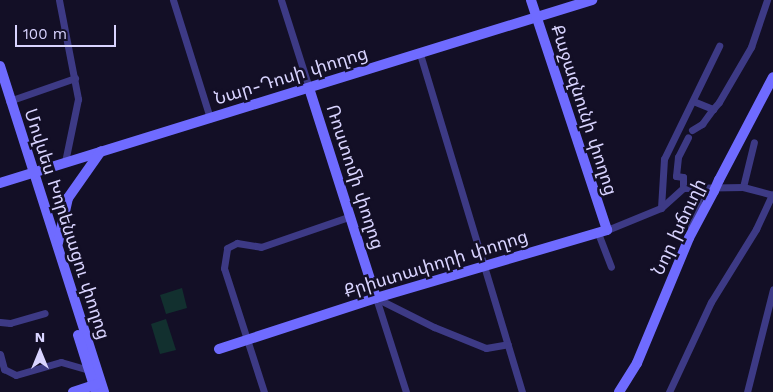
<!DOCTYPE html>
<meta charset="utf-8">
<style>
body{margin:0}
#map{position:relative;width:773px;height:392px;overflow:hidden;background:#130f26;font-family:"Work Sans","Noto Sans Armenian",sans-serif}
div>[style]{position:absolute}
[style*='--x']{left:calc(var(--x)*1px);top:calc(var(--y)*1px);width:calc(var(--w)*1px);rotate:calc(var(--a)*1deg)}
.green>*{inset:0;background:#12302f}
.street>*{height:7px;margin:-3.5px;padding:0 3.5px;transform-origin:3.5px;border-radius:3.5px;background:#3d3a85}
.secondary>*{height:10px;margin:-5px;padding:0 5px;transform-origin:5px;border-radius:5px;background:#6f6bff}
.secondary-bridge>*{height:10px;margin:-5px;padding:0 5px;transform-origin:5px;border-radius:5px;background:#6f6bff}
span{translate:-50% -50%;white-space:nowrap;text-align:center;line-height:1.15;-webkit-text-stroke:5px #130f26;paint-order:stroke}
.street-label{font-size:18px;color:#d9d4ff}
.north{position:absolute;left:15px;top:327px;width:50px;height:50px;-webkit-text-stroke:4px #130f26;paint-order:stroke;rotate:0deg;font-size:14px;font-weight:700;line-height:20px;text-align:center;color:#d9d4ff}
.north::after{content:'';display:block;margin:auto;width:18px;height:22px;background:#d9d4ff;clip-path:polygon(50% 0,100% 100%,50% 72%,0 100%)}
.scale{position:absolute;left:15px;top:25px;width:101px;height:22px;box-sizing:border-box;border:2px solid #d9d4ff;border-top:0;padding-left:6px;font-size:15px;line-height:18px;white-space:nowrap;color:#d9d4ff;-webkit-text-stroke:4px #130f26;paint-order:stroke}
</style>
<div id="map">
<div class="green">
<div style="clip-path:polygon(182px 288px,187px 308px,166px 314px,160px 295px)"></div>
<div style="clip-path:polygon(166px 319px,176px 350px,160px 354px,151px 324px)"></div>
</div>
<div class="street">
<div style="--x:59;--y:0;--w:101;--a:79.1"></div>
<div style="--x:78;--y:99;--w:64;--a:101.7"></div>
<div style="--x:173;--y:0;--w:124;--a:72.6"></div>
<div style="--x:281;--y:0;--w:92;--a:72.3"></div>
<div style="--x:420;--y:54;--w:353;--a:73.2"></div>
<div style="--x:9;--y:101;--w:70;--a:-19.2"></div>
<div style="--x:693;--y:101;--w:22;--a:22"></div>
<div style="--x:713;--y:109;--w:9;--a:-49"></div>
<div style="--x:719;--y:102;--w:64;--a:-59.8"></div>
<div style="--x:751;--y:47;--w:50;--a:-71.2"></div>
<div style="--x:692;--y:130;--w:12;--a:-31"></div>
<div style="--x:702;--y:124;--w:19;--a:-54"></div>
<div style="--x:743;--y:187;--w:46;--a:-76.3"></div>
<div style="--x:683;--y:188;--w:11;--a:-90"></div>
<div style="--x:683;--y:177;--w:7;--a:-172"></div>
<div style="--x:676;--y:176;--w:19;--a:-84"></div>
<div style="--x:678;--y:157;--w:22;--a:-63"></div>
<div style="--x:661;--y:208;--w:49;--a:-86.5"></div>
<div style="--x:664;--y:159;--w:126;--a:-64"></div>
<div style="--x:691;--y:227;--w:41;--a:-74.6"></div>
<div style="--x:607;--y:230;--w:58;--a:-22.2"></div>
<div style="--x:661;--y:208;--w:30;--a:-42"></div>
<div style="--x:683;--y:188;--w:60;--a:-1"></div>
<div style="--x:743;--y:187;--w:31;--a:15"></div>
<div style="--x:598;--y:233;--w:36;--a:69"></div>
<div style="--x:376;--y:298;--w:65;--a:26.6"></div>
<div style="--x:434;--y:327;--w:56;--a:22"></div>
<div style="--x:486;--y:348;--w:22;--a:-10"></div>
<div style="--x:376;--y:298;--w:99;--a:72.3"></div>
<div style="--x:0;--y:322;--w:10;--a:6"></div>
<div style="--x:10;--y:323;--w:36;--a:-16"></div>
<div style="--x:0;--y:354;--w:16;--a:75"></div>
<div style="--x:4;--y:369;--w:13;--a:27"></div>
<div style="--x:16;--y:375;--w:47;--a:-16.1"></div>
<div style="--x:61;--y:362;--w:29;--a:16"></div>
<div style="--x:264;--y:392;--w:130;--a:-107.9"></div>
<div style="--x:224;--y:268;--w:20;--a:-81"></div>
<div style="--x:227;--y:248;--w:11;--a:-27"></div>
<div style="--x:237;--y:243;--w:24;--a:9"></div>
<div style="--x:261;--y:247;--w:95;--a:-19"></div>
<div style="--x:669;--y:392;--w:99;--a:-65"></div>
<div style="--x:711;--y:302;--w:86;--a:-58.3"></div>
<div style="--x:756;--y:229;--w:38;--a:-65"></div>
<div style="--x:747;--y:392;--w:106;--a:-75.8"></div>
</div>
<div class="secondary">
<div style="--x:0;--y:66;--w:342;--a:72.3"></div>
<div style="--x:309;--y:88;--w:220;--a:72.3"></div>
<div style="--x:719;--y:180;--w:116;--a:-62.3"></div>
<div style="--x:0;--y:183;--w:620;--a:-17.18"></div>
<div style="--x:58;--y:243;--w:46;--a:-77.5"></div>
<div style="--x:68;--y:198;--w:57;--a:-54.9"></div>
<div style="--x:78;--y:335;--w:60;--a:72.5"></div>
<div style="--x:219;--y:349;--w:165;--a:-18"></div>
<div style="--x:376;--y:298;--w:241;--a:-16.4"></div>
<div style="--x:607;--y:230;--w:242;--a:-108.3"></div>
<div style="--x:73;--y:392;--w:28;--a:-18"></div>
<div style="--x:619;--y:392;--w:34;--a:-58"></div>
<div style="--x:637;--y:363;--w:135;--a:-67.4"></div>
<div style="--x:689;--y:238;--w:53;--a:-62"></div>
</div>
<div class="secondary-bridge">
<div style="--x:714;--y:191;--w:12;--a:-66"></div>
</div>
<div class="street-label">
<span style="left:291px;top:76px;rotate:-17deg">Նար-Դոսի փողոց</span>
<span style="left:584px;top:110px;rotate:72deg">Քաջազնունի փողոց</span>
<span style="left:355px;top:177px;rotate:72deg">Ռոստոմի փողոց</span>
<span style="left:67px;top:224px;rotate:72deg">Մովսես Խորենացու փողոց</span>
<span style="left:679px;top:227px;rotate:-65deg">Նոր խճուղի</span>
<span style="left:436px;top:264px;rotate:-17deg">Քրիստափորի փողոց</span>
</div>
<div class="north">N</div>
<div class="scale">100 m</div>
</div>
